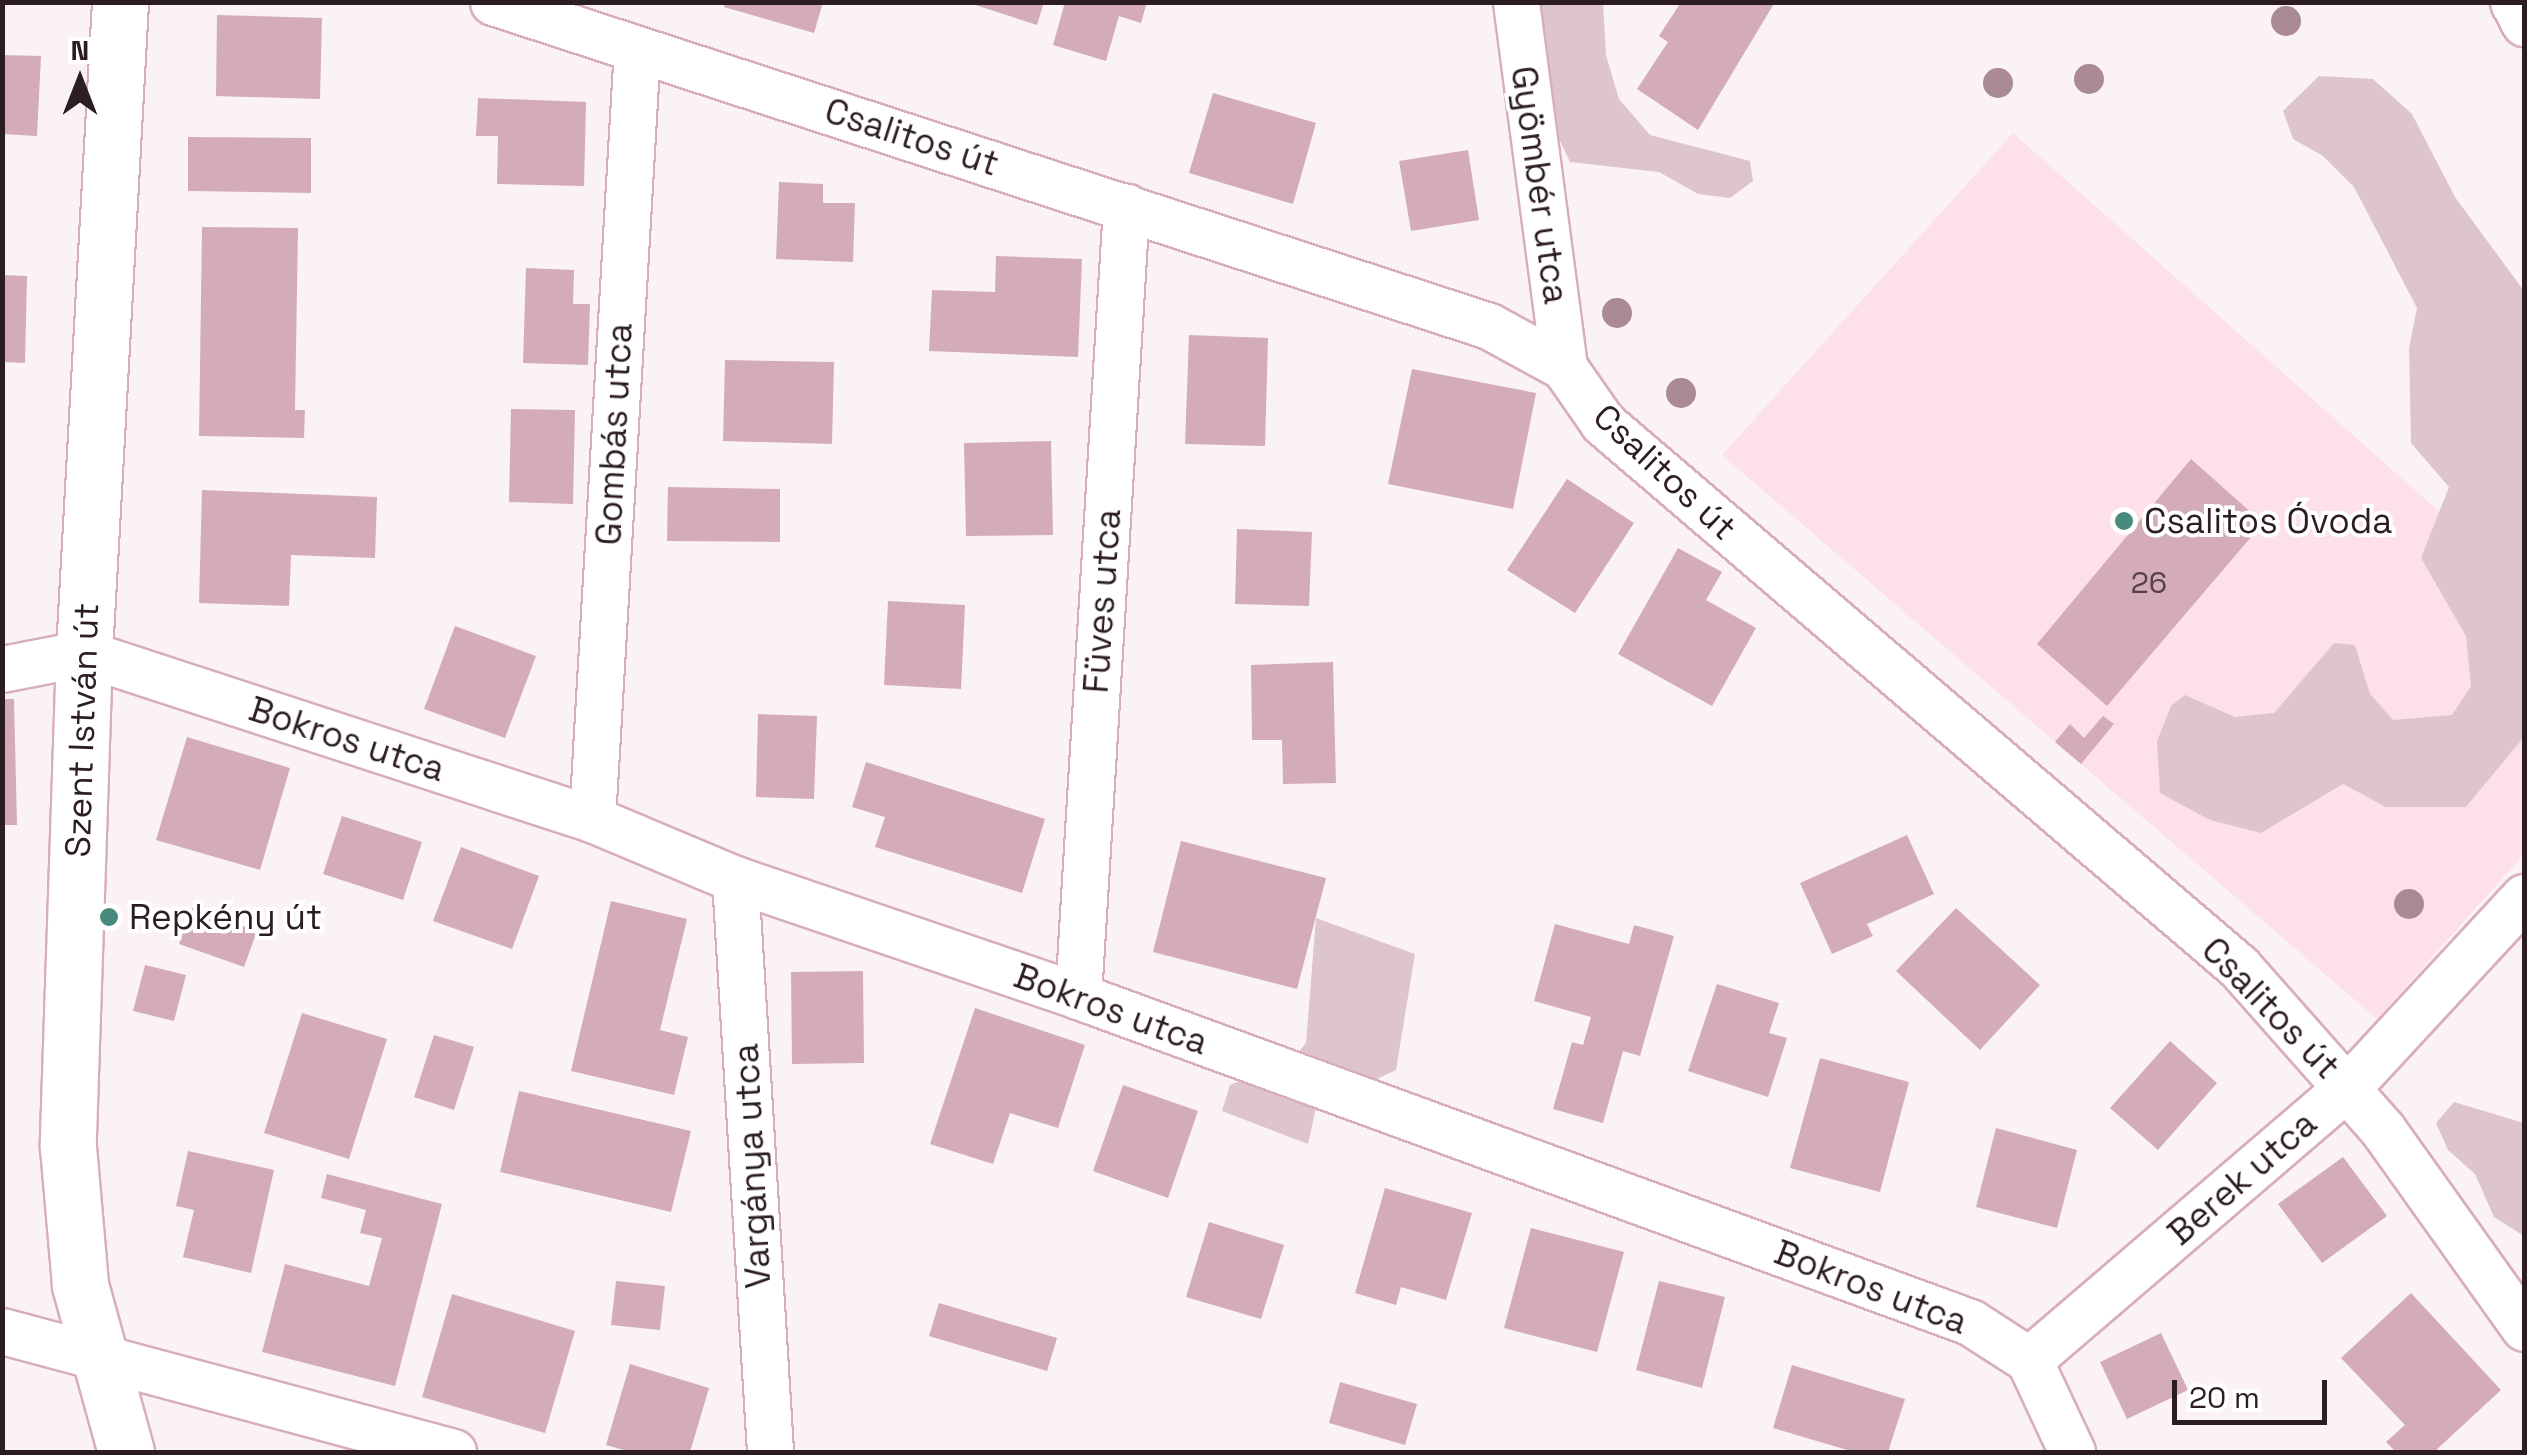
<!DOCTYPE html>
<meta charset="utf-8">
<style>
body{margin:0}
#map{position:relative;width:2527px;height:1455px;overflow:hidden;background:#fbf2f5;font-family:"Space Grotesk",sans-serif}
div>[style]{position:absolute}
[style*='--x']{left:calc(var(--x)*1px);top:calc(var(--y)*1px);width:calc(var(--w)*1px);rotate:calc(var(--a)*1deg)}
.built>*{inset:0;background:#fee0e8}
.green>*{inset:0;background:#dec5cc}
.building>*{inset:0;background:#d3acb7}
.roads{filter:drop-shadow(2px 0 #d7aeba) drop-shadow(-2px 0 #d7aeba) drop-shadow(0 2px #d7aeba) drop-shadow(0 -2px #d7aeba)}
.minor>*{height:45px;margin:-22.5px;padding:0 22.5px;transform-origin:22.5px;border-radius:22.5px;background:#fff}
.tertiary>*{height:55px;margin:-27.5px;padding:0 27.5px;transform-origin:27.5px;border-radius:27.5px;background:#fff}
.trees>*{width:30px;height:30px;margin:-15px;border-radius:50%;background:#aa8a95}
.dots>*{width:28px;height:28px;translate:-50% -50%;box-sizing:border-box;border:5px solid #fff;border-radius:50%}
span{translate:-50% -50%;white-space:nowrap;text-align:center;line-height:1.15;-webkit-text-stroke:8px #fff;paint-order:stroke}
.number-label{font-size:30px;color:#564146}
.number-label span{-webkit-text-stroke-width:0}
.street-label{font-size:35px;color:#2c1d21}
.poi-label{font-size:35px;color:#2c1d21}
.left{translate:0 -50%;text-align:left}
.frame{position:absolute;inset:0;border:5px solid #2c1d21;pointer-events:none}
.north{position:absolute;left:30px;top:30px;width:100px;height:100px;-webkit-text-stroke:8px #fff;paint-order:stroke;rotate:0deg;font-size:28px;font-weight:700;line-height:40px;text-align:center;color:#2c1d21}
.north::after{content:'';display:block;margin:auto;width:35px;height:45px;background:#2c1d21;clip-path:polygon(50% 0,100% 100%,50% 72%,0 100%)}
.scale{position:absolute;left:2172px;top:1380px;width:155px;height:45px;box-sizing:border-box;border:5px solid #2c1d21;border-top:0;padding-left:12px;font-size:30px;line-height:35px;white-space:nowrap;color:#2c1d21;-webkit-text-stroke:8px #fff;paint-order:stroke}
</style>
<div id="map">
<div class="built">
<div style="clip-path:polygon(2013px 133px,2524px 587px,2524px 854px,2377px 1019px,1722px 455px)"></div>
</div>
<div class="green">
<div style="clip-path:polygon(1542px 3px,1603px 3px,1606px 55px,1619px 99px,1650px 135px,1750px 161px,1753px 181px,1730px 198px,1698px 194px,1659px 172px,1570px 162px,1542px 103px)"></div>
<div style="clip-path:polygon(2319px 76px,2373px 79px,2412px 114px,2455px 197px,2524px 291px,2524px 737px,2466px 807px,2386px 807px,2343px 784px,2261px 833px,2210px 820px,2160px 793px,2157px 741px,2171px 706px,2185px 695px,2235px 717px,2274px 713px,2334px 643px,2355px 645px,2370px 694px,2393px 720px,2452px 715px,2471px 686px,2466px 636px,2421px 558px,2449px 487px,2411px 443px,2409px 348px,2417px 308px,2354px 187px,2323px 156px,2293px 139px,2283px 111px)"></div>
<div style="clip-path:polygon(1316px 918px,1415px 954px,1396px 1070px,1316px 1108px,1308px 1144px,1222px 1111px,1230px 1085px,1292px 1060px,1306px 1043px)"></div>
<div style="clip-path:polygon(2454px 1102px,2524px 1123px,2524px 1236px,2494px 1217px,2475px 1174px,2448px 1150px,2436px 1123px)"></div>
</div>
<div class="building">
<div style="clip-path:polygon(726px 2px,823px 2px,814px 33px,724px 7px)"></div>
<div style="clip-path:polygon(966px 2px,1044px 2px,1037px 25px)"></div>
<div style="clip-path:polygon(1065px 2px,1147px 2px,1141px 23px,1119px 16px,1106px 61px,1053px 45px)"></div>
<div style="clip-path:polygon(1681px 2px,1775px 2px,1698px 130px,1637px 89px,1668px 42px,1659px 36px)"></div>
<div style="clip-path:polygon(217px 15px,322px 18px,320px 99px,216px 96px)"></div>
<div style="clip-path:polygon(2px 55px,41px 56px,37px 136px,2px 134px)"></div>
<div style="clip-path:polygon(1213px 93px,1316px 123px,1293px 204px,1189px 173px)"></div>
<div style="clip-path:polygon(478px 98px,586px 102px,584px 186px,497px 184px,498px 136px,476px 136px)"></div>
<div style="clip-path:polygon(188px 137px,311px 138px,311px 193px,188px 191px)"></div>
<div style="clip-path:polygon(1468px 150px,1479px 220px,1411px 231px,1399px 161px)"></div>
<div style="clip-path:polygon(779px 182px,823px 184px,823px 203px,855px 203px,853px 262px,776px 259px)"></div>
<div style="clip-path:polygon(202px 227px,298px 228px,295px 410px,305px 410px,304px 438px,199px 436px)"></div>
<div style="clip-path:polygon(996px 256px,1082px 259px,1078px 357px,929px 351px,932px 290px,995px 292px)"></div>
<div style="clip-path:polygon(526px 268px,574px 270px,573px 304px,590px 304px,588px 365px,523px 363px)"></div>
<div style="clip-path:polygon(2px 275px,27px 276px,25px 363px,2px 362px)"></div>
<div style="clip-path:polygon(1189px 335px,1268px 338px,1265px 446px,1185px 444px)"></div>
<div style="clip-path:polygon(725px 360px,834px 362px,832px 444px,723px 441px)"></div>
<div style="clip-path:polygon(1412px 369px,1536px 393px,1513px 509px,1388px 484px)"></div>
<div style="clip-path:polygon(511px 409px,575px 410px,573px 504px,509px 502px)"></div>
<div style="clip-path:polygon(1051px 441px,1053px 535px,966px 536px,964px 443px)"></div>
<div style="clip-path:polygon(2191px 459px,2263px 523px,2107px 706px,2037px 644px)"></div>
<div style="clip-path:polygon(1567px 479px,1634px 523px,1575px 613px,1507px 570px)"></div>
<div style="clip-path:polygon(668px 487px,780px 489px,780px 542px,667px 541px)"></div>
<div style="clip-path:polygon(202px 490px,377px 497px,375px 558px,291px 555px,289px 606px,199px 603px)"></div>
<div style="clip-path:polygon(1237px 529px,1312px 532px,1309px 606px,1235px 604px)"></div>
<div style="clip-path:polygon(1678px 548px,1722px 572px,1706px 600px,1756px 628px,1712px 706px,1618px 654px)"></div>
<div style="clip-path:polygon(888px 601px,965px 605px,961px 689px,884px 685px)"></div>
<div style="clip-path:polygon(455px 626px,536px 656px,505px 738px,424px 709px)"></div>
<div style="clip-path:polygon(1333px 662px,1336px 783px,1283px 784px,1282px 740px,1252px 740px,1251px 665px)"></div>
<div style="clip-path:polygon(2px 699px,14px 699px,17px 825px,2px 825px)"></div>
<div style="clip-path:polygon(758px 714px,817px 716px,814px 799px,756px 797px)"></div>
<div style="clip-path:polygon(2103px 716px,2114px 724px,2081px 764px,2055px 742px,2070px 724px,2084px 738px)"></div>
<div style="clip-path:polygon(187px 737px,290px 768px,260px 870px,156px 840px)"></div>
<div style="clip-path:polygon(866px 762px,1045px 819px,1022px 893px,875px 847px,885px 817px,852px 807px)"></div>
<div style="clip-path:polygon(342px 816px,422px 842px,403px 900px,323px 874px)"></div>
<div style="clip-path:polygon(1907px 835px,1934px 894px,1867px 924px,1873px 936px,1832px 954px,1800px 883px)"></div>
<div style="clip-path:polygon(1181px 841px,1326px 878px,1297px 989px,1153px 952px)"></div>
<div style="clip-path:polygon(461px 847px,539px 876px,512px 949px,433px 921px)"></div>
<div style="clip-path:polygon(611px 901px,687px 919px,660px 1030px,688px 1037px,674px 1095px,571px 1071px)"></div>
<div style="clip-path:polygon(192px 908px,257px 931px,244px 967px,179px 944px)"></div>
<div style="clip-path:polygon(1956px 908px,2040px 985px,1980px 1050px,1896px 971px)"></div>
<div style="clip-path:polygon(1555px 924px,1629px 944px,1634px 925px,1674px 936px,1640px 1056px,1623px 1051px,1603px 1123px,1553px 1109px,1572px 1042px,1583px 1045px,1591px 1017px,1534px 1001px)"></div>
<div style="clip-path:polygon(145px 965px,186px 975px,174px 1021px,133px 1011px)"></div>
<div style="clip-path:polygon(863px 971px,864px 1063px,792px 1064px,791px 972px)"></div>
<div style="clip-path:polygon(1717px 984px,1779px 1003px,1769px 1033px,1787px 1038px,1768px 1097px,1688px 1071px)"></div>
<div style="clip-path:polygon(975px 1008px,1085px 1045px,1058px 1128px,1010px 1113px,993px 1164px,930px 1144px)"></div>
<div style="clip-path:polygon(302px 1013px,387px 1039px,349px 1159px,264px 1133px)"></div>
<div style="clip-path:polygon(434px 1035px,474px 1047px,454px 1110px,414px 1097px)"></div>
<div style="clip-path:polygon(2170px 1041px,2217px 1083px,2158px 1150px,2110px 1108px)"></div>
<div style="clip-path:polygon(1820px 1058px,1909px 1082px,1880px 1192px,1790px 1168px)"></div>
<div style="clip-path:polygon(1123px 1085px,1198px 1111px,1168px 1198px,1093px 1171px)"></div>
<div style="clip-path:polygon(519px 1091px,691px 1131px,671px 1212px,500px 1172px)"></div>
<div style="clip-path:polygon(1996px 1128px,2077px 1150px,2057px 1228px,1976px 1207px)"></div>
<div style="clip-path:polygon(188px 1151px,274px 1170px,251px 1273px,183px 1257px,194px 1210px,176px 1206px)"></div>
<div style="clip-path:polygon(2343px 1157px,2387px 1216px,2322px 1263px,2278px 1204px)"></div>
<div style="clip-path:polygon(327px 1174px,442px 1204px,395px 1386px,262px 1352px,285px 1264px,369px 1286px,382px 1238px,360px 1233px,366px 1210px,321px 1198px)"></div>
<div style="clip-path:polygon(1385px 1188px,1472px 1213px,1446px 1300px,1401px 1287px,1396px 1305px,1355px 1293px)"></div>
<div style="clip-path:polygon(1209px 1222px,1284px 1245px,1261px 1319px,1186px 1297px)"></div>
<div style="clip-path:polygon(1531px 1228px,1624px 1252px,1597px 1352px,1504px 1328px)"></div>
<div style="clip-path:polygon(616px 1281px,665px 1286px,660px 1330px,611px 1325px)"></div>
<div style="clip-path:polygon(1659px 1281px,1725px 1297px,1702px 1388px,1636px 1370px)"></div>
<div style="clip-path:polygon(2411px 1293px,2501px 1390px,2434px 1452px,2396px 1452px,2386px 1442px,2405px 1425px,2341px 1358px)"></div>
<div style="clip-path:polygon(452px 1294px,575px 1331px,545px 1433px,422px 1397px)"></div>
<div style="clip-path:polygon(939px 1303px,1057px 1338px,1047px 1371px,929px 1336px)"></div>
<div style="clip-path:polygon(2161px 1333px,2188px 1390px,2127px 1419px,2100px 1362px)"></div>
<div style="clip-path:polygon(630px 1364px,709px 1388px,690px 1452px,631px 1452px,606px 1445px)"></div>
<div style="clip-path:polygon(1792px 1365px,1905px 1399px,1888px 1452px,1854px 1452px,1773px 1428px)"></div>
<div style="clip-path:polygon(1340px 1382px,1417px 1404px,1405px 1445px,1329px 1423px)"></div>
</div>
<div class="roads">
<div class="minor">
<div style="--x:493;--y:2;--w:1047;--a:18.02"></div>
<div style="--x:1489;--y:326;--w:85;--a:28.7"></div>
<div style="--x:1564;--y:367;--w:68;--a:55.1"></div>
<div style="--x:1603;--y:423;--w:837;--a:40.54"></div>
<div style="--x:2239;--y:967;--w:217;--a:48.5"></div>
<div style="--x:2383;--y:1130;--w:243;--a:54.5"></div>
<div style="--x:1516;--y:2;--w:368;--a:82.5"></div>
<div style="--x:2513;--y:2;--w:24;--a:62"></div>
<div style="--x:2;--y:669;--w:84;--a:-11"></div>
<div style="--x:84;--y:653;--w:534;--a:18.1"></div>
<div style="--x:592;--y:819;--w:155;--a:22.8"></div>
<div style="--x:735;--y:879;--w:362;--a:18.8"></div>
<div style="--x:1078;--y:996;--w:950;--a:20.08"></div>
<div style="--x:1970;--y:1322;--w:70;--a:32.8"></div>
<div style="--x:2029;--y:1360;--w:102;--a:64.9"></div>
<div style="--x:592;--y:819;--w:771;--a:-86.66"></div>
<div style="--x:735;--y:879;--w:574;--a:86.5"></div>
<div style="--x:1078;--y:996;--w:791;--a:-86.52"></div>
<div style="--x:2;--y:1331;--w:467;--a:15"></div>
<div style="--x:2029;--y:1360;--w:420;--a:-40.6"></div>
<div style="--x:2348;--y:1087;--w:259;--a:-47.2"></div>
</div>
<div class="tertiary">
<div style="--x:120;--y:2;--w:652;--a:93.17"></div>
<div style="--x:84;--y:653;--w:494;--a:91.9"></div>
<div style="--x:68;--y:1147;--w:139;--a:85"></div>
<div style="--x:80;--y:1285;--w:173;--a:74.6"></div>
</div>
</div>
<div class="trees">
<div style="left:2286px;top:21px"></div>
<div style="left:2089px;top:79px"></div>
<div style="left:1998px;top:83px"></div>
<div style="left:1617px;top:313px"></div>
<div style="left:1681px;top:393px"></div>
<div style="left:2409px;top:904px"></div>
</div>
<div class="dots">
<div style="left:2124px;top:521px;background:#478a7d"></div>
<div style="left:109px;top:917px;background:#478a7d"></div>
</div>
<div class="number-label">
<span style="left:2149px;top:583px">26</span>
</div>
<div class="street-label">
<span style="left:912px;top:137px;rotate:18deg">Csalitos út</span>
<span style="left:1540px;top:185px;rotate:82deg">Gyömbér utca</span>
<span style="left:614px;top:434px;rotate:-87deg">Gombás utca</span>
<span style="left:1665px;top:472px;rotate:43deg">Csalitos út</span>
<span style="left:1102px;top:601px;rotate:-86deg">Füves utca</span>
<span style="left:82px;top:730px;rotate:-88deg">Szent István út</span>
<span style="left:347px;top:739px;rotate:18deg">Bokros utca</span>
<span style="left:2271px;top:1008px;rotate:46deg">Csalitos út</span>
<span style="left:1111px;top:1009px;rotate:20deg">Bokros utca</span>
<span style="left:752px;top:1166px;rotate:-93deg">Vargánya utca</span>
<span style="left:2242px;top:1178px;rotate:-41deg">Berek utca</span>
<span style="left:1871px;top:1287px;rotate:21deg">Bokros utca</span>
</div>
<div class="poi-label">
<span class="left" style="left:2144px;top:521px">Csalitos Óvoda</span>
<span class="left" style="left:129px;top:917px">Repkény út</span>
</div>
<div class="frame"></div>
<div class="north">N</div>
<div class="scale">20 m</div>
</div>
